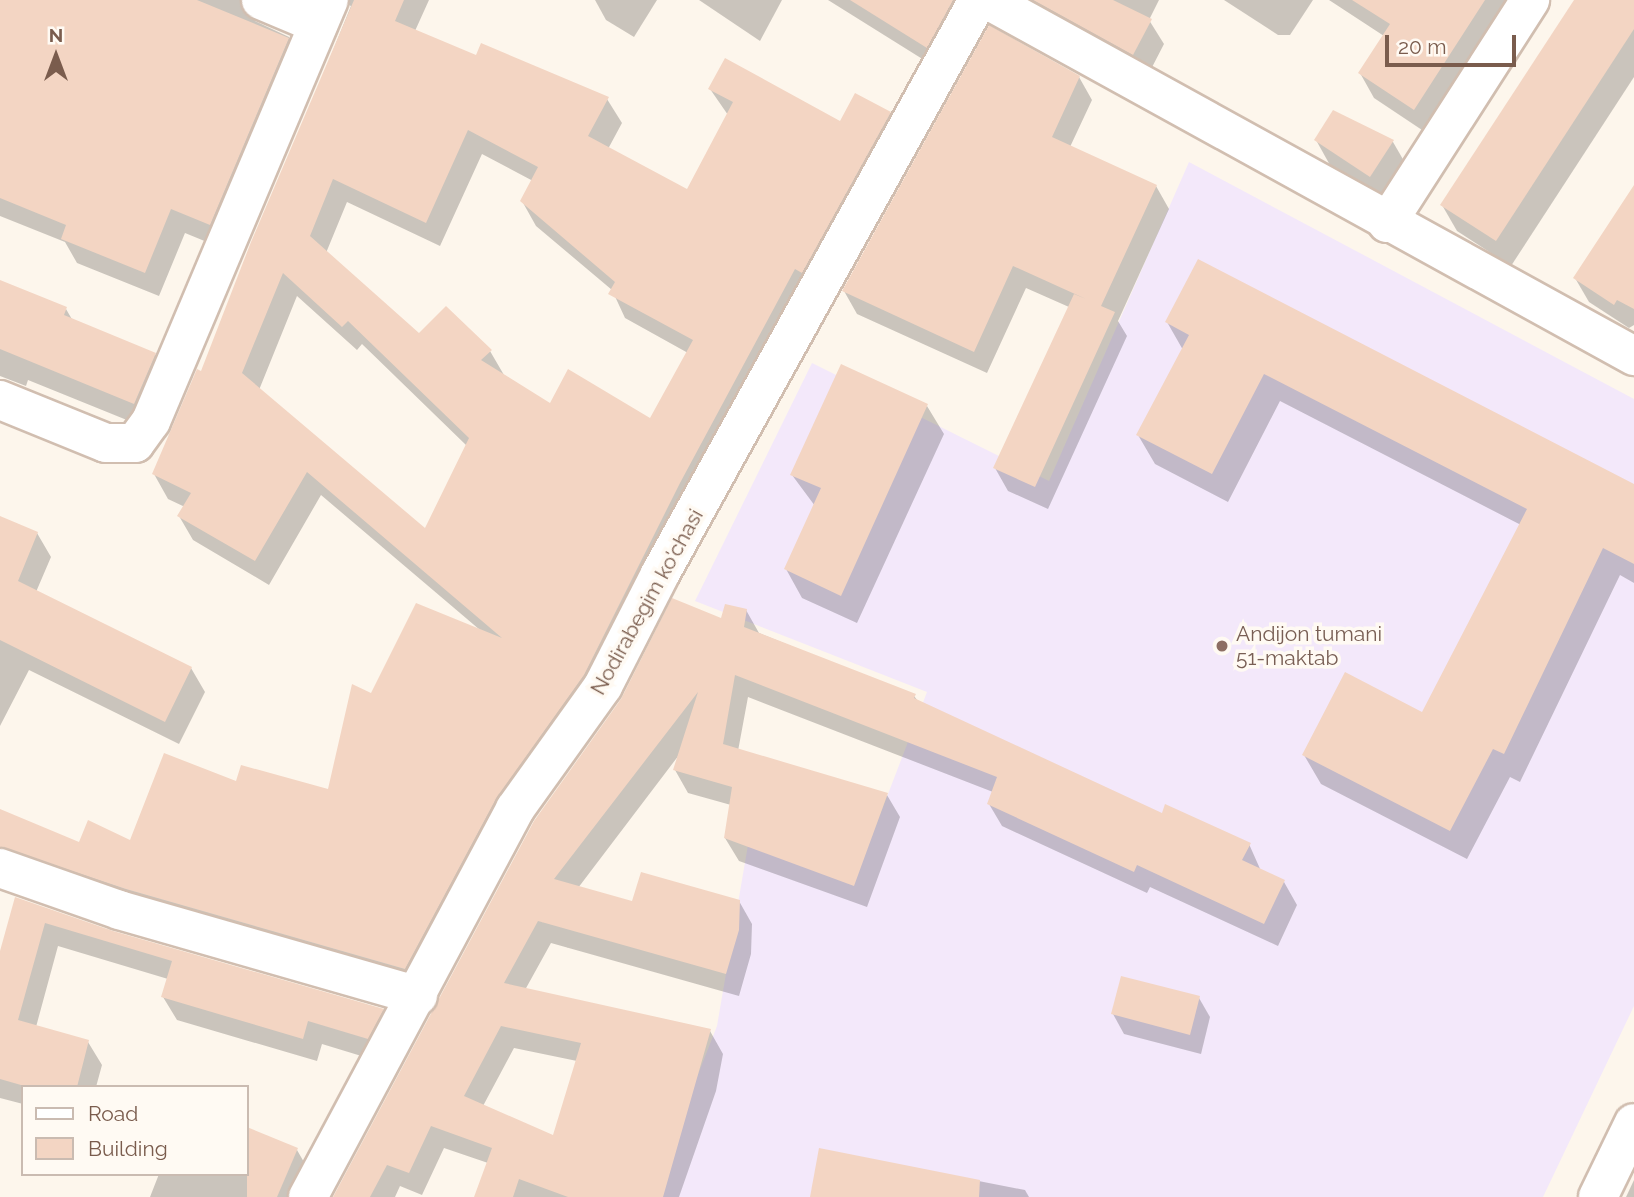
<!DOCTYPE html>
<style>
body{margin:0}
#map{position:relative;width:1634px;height:1197px;overflow:hidden;background:#fdf6ec;font-family:Raleway,sans-serif}
div>[style]{position:absolute}
[style*='--x']{left:calc(var(--x)*1px);top:calc(var(--y)*1px);width:calc(var(--w)*1px);rotate:calc(var(--a)*1deg)}
.education>*{inset:0;background:#f3e8fa}
.shadow>*{inset:0;background:#0003}
.building>*{inset:0;background:#f3d5c3}
.roads{filter:drop-shadow(2px 0 #d1beb0) drop-shadow(-2px 0 #d1beb0) drop-shadow(0 2px #d1beb0) drop-shadow(0 -2px #d1beb0)}
.minor>*{height:38px;margin:-19px;padding:0 19px;transform-origin:19px;border-radius:19px;background:#fff}
.dots>*{width:19px;height:19px;translate:-50% -50%;box-sizing:border-box;border:4px solid #fffaf3;border-radius:50%}
span{translate:-50% -50%;white-space:nowrap;text-align:center;line-height:1.15;-webkit-text-stroke:7px #fffaf3;paint-order:stroke}
.street-label{font-size:21px;color:#7a5c4d}
.education-label{font-size:21px;color:#785e54}
.left{translate:0 -50%;text-align:left}
.legend{position:absolute;left:21px;top:1085px;width:228px;height:91px;box-sizing:border-box;background:#fffaf3;border:2px solid #cabbb1;margin:0;padding:9px 12px;list-style:none;font-size:21px;color:#7a5c4d}
.legend li{display:flex;align-items:center;gap:14px;height:35px}
.legend b{width:35px;border:2px solid #cabbb1}
.north{position:absolute;left:21px;top:21px;width:70px;height:70px;-webkit-text-stroke:5px #fffaf3;paint-order:stroke;rotate:0deg;font-size:19px;font-weight:700;line-height:28px;text-align:center;color:#7a5c4d}
.north::after{content:'';display:block;margin:auto;width:24px;height:32px;background:#7a5c4d;clip-path:polygon(50% 0,100% 100%,50% 72%,0 100%)}
.scale{position:absolute;left:1385px;top:35px;width:131px;height:32px;box-sizing:border-box;border:4px solid #7a5c4d;border-top:0;padding-left:9px;font-size:21px;line-height:24px;white-space:nowrap;color:#7a5c4d;-webkit-text-stroke:5px #fffaf3;paint-order:stroke}
</style>
<div id="map">
<div class="education">
<div style="clip-path:polygon(1189px 162px,1634px 399px,1634px 1006px,1543px 1197px,650px 1197px,717px 1026px,756px 798px,872px 836px,927px 692px,695px 601px,812px 363px,1049px 481px)"></div>
</div>
<div class="shadow">
<div style="clip-path:polygon(evenodd,0 0,429px 0,415px 31px,477px 57px,607px 99px,622px 123px,608px 149px,688px 192px,728px 115px,710px 89px,841px 123px,890px 113px,904px 138px,419px 993px,43px 879px,29px 854px,131px 842px,237px 783px,329px 792px,372px 695px,480px 630px,321px 495px,269px 585px,193px 540px,179px 516px,185px 507px,168px 499px,154px 474px,202px 374px,351px 6px,341px 2px,254px 16px,255px 21px,289px 37px,303px 62px,224px 249px,185px 233px,159px 296px,77px 263px,65px 242px,0 216px,0 0,482px 154px,533px 181px,522px 201px,536px 226px,612px 290px,625px 318px,688px 353px,650px 421px,551px 405px,504px 375px,490px 351px,419px 336px,326px 253px,347px 202px,440px 246px,482px 154px,0 0,297px 296px,357px 350px,362px 344px,467px 446px,425px 531px,259px 390px,297px 296px)"></div>
<div style="clip-path:polygon(595px 0,657px 0,634px 37px,606px 20px)"></div>
<div style="clip-path:polygon(699px 0,782px 0,760px 41px)"></div>
<div style="clip-path:polygon(828px 0,1159px 0,1149px 20px,1164px 44px,1147px 77px,991px 1px,940px 70px)"></div>
<div style="clip-path:polygon(1224px 0,1313px 0,1290px 35px,1278px 35px)"></div>
<div style="clip-path:polygon(1329px 0,1515px 0,1428px 134px,1374px 98px,1360px 73px,1384px 36px)"></div>
<div style="clip-path:polygon(1576px 0,1634px 0,1634px 77px,1511px 266px,1457px 231px,1442px 205px)"></div>
<div style="clip-path:polygon(1079px 77px,1092px 100px,1070px 147px,1156px 186px,1169px 209px,1118px 321px,1127px 336px,1048px 509px,1008px 491px,995px 468px,1069px 307px,1026px 288px,987px 373px,857px 314px,844px 291px)"></div>
<div style="clip-path:polygon(1316px 140px,1393px 142px,1408px 168px,1386px 202px,1331px 167px)"></div>
<div style="clip-path:polygon(1634px 188px,1634px 325px,1629px 328px,1589px 302px,1575px 278px)"></div>
<div style="clip-path:polygon(0 283px,66px 309px,73px 321px,155px 354px,170px 380px,149px 429px,28px 380px,26px 386px,0 376px)"></div>
<div style="clip-path:polygon(1167px 322px,1634px 486px,1634px 583px,1620px 575px,1520px 782px,1510px 777px,1467px 859px,1321px 784px,1304px 755px,1423px 714px,1521px 525px,1280px 401px,1228px 502px,1155px 464px,1138px 435px,1183px 350px)"></div>
<div style="clip-path:polygon(927px 406px,944px 434px,857px 623px,802px 598px,786px 569px,815px 506px,792px 475px)"></div>
<div style="clip-path:polygon(0 519px,37px 533px,51px 557px,36px 592px,191px 668px,205px 692px,179px 744px,29px 670px,0 726px)"></div>
<div style="clip-path:polygon(evenodd,746px 610px,759px 633px,914px 696px,918px 701px,1162px 815px,1249px 844px,1261px 871px,1284px 882px,1297px 905px,1278px 946px,1150px 887px,1147px 893px,1002px 826px,989px 804px,993px 792px,748px 697px,738px 751px,887px 795px,900px 817px,867px 907px,739px 861px,725px 838px,731px 805px,688px 793px,675px 770px,679px 755px,578px 888px,633px 903px,739px 901px,752px 924px,751px 954px,739px 996px,551px 943px,525px 990px,710px 1031px,723px 1054px,716px 1091px,679px 1197px,476px 1197px,488px 1163px,444px 1148px,422px 1195px,400px 1186px,395px 1197px,341px 1197px,722px 620px,746px 610px,514px 1048px,577px 1061px,554px 1137px,483px 1106px,514px 1048px)"></div>
<div style="clip-path:polygon(16px 899px,112px 933px,382px 1010px,396px 1034px,381px 1062px,322px 1044px,317px 1061px,177px 1020px,163px 997px,168px 979px,58px 946px,36px 1027px,88px 1042px,102px 1065px,96px 1087px,23px 1087px,23px 1104px,0 1098px,0 957px)"></div>
<div style="clip-path:polygon(1199px 998px,1210px 1017px,1201px 1054px,1124px 1034px,1113px 1014px)"></div>
<div style="clip-path:polygon(247px 1129px,297px 1150px,312px 1176px,302px 1197px,150px 1197px,159px 1174px,247px 1174px)"></div>
<div style="clip-path:polygon(821px 1150px,1025px 1190px,1029px 1197px,812px 1197px)"></div>
<div style="clip-path:polygon(1634px 1180px,1634px 1197px,1626px 1197px)"></div>
</div>
<div class="building">
<div style="clip-path:polygon(0 0,197px 0,289px 38px,210px 225px,171px 209px,145px 273px,61px 239px,66px 225px,0 198px)"></div>
<div style="clip-path:polygon(evenodd,354px 0,404px 0,395px 21px,476px 55px,481px 43px,609px 97px,588px 136px,687px 189px,733px 102px,708px 89px,725px 58px,840px 121px,855px 93px,891px 112px,802px 273px,795px 269px,680px 483px,584px 675px,496px 799px,405px 969px,126px 889px,0 847px,0 809px,79px 842px,88px 820px,130px 840px,164px 753px,236px 781px,241px 765px,328px 789px,352px 684px,371px 693px,416px 603px,502px 638px,307px 472px,255px 561px,177px 516px,191px 493px,152px 474px,197px 369px,201px 371px,251px 242px,354px 0,468px 130px,538px 167px,520px 201px,615px 282px,608px 294px,693px 340px,650px 418px,568px 369px,550px 403px,481px 360px,492px 350px,446px 306px,419px 333px,310px 236px,333px 179px,426px 223px,468px 130px,354px 0,283px 273px,342px 327px,348px 321px,469px 438px,425px 528px,242px 373px,283px 273px)"></div>
<div style="clip-path:polygon(850px 0,953px 0,927px 48px)"></div>
<div style="clip-path:polygon(1033px 0,1113px 0,1152px 19px,1133px 55px)"></div>
<div style="clip-path:polygon(1352px 0,1485px 0,1414px 110px,1358px 73px,1390px 24px)"></div>
<div style="clip-path:polygon(1574px 0,1634px 0,1634px 29px,1496px 241px,1440px 205px)"></div>
<div style="clip-path:polygon(989px 25px,1080px 76px,1052px 137px,1157px 185px,1101px 306px,1115px 312px,1035px 487px,993px 468px,1074px 294px,1086px 299px,1013px 266px,974px 352px,842px 291px)"></div>
<div style="clip-path:polygon(1333px 110px,1394px 140px,1370px 177px,1314px 140px)"></div>
<div style="clip-path:polygon(1634px 185px,1634px 309px,1617px 300px,1614px 305px,1573px 278px)"></div>
<div style="clip-path:polygon(1198px 259px,1634px 484px,1634px 564px,1603px 548px,1504px 754px,1493px 749px,1450px 831px,1302px 755px,1345px 672px,1422px 712px,1527px 509px,1264px 374px,1212px 474px,1136px 435px,1189px 335px,1165px 322px)"></div>
<div style="clip-path:polygon(0 280px,67px 307px,64px 315px,156px 353px,134px 404px,0 349px)"></div>
<div style="clip-path:polygon(841px 364px,928px 404px,841px 596px,784px 569px,821px 488px,790px 475px)"></div>
<div style="clip-path:polygon(0 516px,38px 532px,18px 581px,192px 667px,165px 722px,0 640px)"></div>
<div style="clip-path:polygon(evenodd,672px 598px,721px 618px,725px 604px,747px 609px,744px 627px,916px 694px,914px 698px,1162px 813px,1165px 804px,1251px 843px,1242px 860px,1285px 880px,1264px 924px,1137px 865px,1134px 872px,987px 804px,997px 777px,735px 675px,723px 744px,888px 793px,854px 886px,724px 838px,732px 787px,673px 770px,698px 692px,554px 879px,632px 901px,641px 872px,740px 900px,739px 930px,726px 974px,538px 921px,504px 983px,711px 1029px,663px 1197px,568px 1197px,519px 1179px,513px 1197px,474px 1197px,492px 1148px,431px 1126px,409px 1173px,387px 1165px,370px 1197px,333px 1197px,534px 821px,621px 699px,672px 598px,501px 1026px,581px 1043px,553px 1135px,464px 1096px,501px 1026px)"></div>
<div style="clip-path:polygon(15px 897px,113px 931px,384px 1009px,368px 1039px,308px 1021px,303px 1039px,161px 997px,172px 961px,45px 923px,18px 1020px,89px 1040px,77px 1087px,28px 1087px,0 1079px,0 951px)"></div>
<div style="clip-path:polygon(1121px 976px,1200px 996px,1190px 1035px,1111px 1014px)"></div>
<div style="clip-path:polygon(247px 1127px,298px 1148px,277px 1197px,247px 1197px)"></div>
<div style="clip-path:polygon(819px 1148px,980px 1180px,979px 1197px,810px 1197px)"></div>
</div>
<div class="roads">
<div class="minor">
<div style="--x:261;--y:0;--w:62;--a:22.8"></div>
<div style="--x:988;--y:0;--w:738;--a:28.86"></div>
<div style="--x:1387;--y:223;--w:265;--a:-57.3"></div>
<div style="--x:0;--y:400;--w:114;--a:22.1"></div>
<div style="--x:106;--y:443;--w:29;--a:0"></div>
<div style="--x:135;--y:443;--w:27;--a:-54"></div>
<div style="--x:151;--y:421;--w:457;--a:-67.1"></div>
<div style="--x:0;--y:868;--w:126;--a:19.4"></div>
<div style="--x:119;--y:910;--w:311;--a:16"></div>
<div style="--x:308;--y:1197;--w:440;--a:-61.9"></div>
<div style="--x:515;--y:809;--w:151;--a:-54.4"></div>
<div style="--x:603;--y:686;--w:126;--a:-63"></div>
<div style="--x:660;--y:574;--w:656;--a:-61.01"></div>
<div style="--x:1598;--y:1197;--w:82;--a:-64.1"></div>
</div>
</div>
<div class="dots">
<div style="left:1222px;top:646px;background:#8d6e63"></div>
</div>
<div class="street-label">
<span style="left:647px;top:602px;rotate:-61deg">Nodirabegim ko'chasi</span>
</div>
<div class="education-label">
<span class="left" style="left:1236px;top:646px">Andijon tumani<br>51-maktab</span>
</div>
<ul class="legend">
<li><b style="height:9px;background:#fff"></b>Road</li>
<li><b style="height:19px;background:#f3d5c3"></b>Building</li>
</ul>
<div class="north">N</div>
<div class="scale">20 m</div>
</div>
